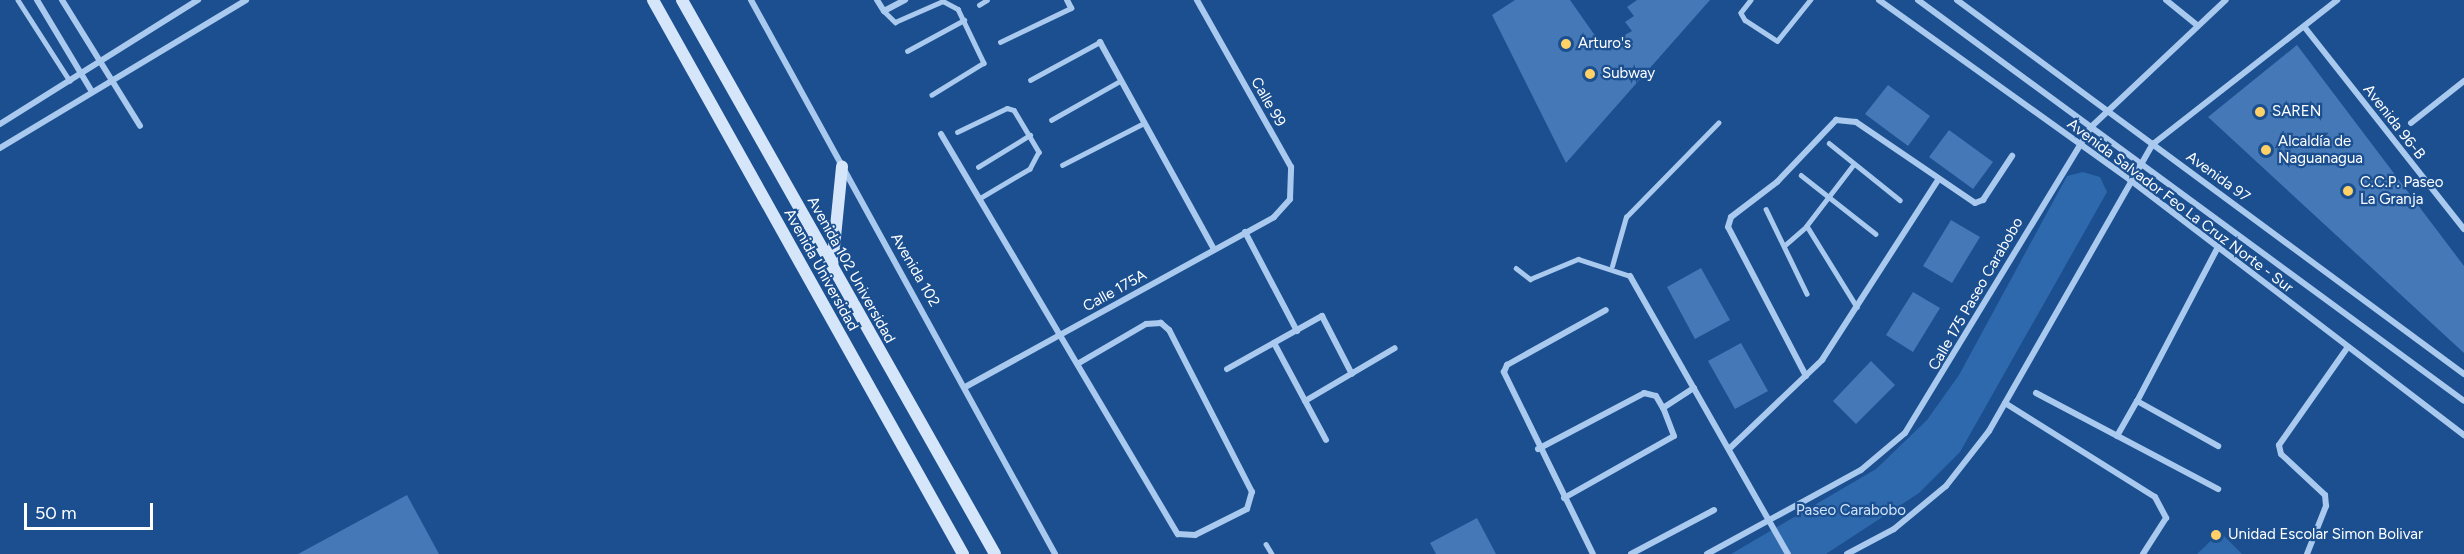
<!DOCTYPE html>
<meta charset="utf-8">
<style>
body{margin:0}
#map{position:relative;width:2464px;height:554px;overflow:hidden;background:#1b4f8f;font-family:Figtree,sans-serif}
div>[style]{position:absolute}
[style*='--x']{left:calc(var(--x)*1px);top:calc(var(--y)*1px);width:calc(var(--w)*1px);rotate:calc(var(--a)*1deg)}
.green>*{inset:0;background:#2e69ad}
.building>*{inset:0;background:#4478b7}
.lane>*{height:4.5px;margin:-2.25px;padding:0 2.25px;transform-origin:2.25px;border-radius:2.25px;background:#a9c9ee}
.street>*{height:6px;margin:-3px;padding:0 3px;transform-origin:3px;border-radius:3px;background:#a9c9ee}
.secondary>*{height:12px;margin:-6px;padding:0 6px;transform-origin:6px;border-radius:6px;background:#d6e6fa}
.dots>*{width:16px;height:16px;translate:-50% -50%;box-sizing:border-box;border:3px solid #1b4f8f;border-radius:50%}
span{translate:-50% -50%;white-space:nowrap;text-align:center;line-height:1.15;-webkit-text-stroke:4.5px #1b4f8f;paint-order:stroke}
.poi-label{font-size:15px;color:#fff}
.left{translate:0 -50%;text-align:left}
.street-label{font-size:15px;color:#fff}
.park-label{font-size:15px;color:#cfe3fa}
.scale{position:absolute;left:24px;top:503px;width:129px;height:27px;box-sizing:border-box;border:3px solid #fff;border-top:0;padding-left:8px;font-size:18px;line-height:21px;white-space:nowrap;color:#fff;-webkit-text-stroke:4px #1b4f8f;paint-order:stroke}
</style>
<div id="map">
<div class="green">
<div style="clip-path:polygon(2083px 172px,2100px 177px,2107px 192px,1960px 452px,1919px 493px,1826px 554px,1731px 554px,1876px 469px,1927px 420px,1959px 375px,2067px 176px)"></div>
<div style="clip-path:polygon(2220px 532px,2242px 554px,2197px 554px)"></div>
</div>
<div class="building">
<div style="clip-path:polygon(1515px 0,1570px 0,1603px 47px,1632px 31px,1625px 22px,1634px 16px,1627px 7px,1637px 0,1710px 0,1566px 163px,1492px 15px)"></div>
<div style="clip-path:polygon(2297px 45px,2464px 266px,2464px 353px,2208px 117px)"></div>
<div style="clip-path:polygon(1888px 85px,1930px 116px,1908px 146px,1865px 114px)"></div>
<div style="clip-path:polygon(1949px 130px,1993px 162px,1973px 189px,1929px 157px)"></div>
<div style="clip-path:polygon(1951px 220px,1980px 237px,1952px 283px,1923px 266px)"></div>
<div style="clip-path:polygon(1701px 268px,1730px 320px,1695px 339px,1667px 287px)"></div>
<div style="clip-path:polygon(1913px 292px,1940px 308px,1913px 352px,1886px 335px)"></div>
<div style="clip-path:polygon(1741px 343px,1768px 391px,1735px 409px,1708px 361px)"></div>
<div style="clip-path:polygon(1871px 361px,1895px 385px,1856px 424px,1833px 401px)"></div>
<div style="clip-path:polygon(407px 495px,439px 554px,298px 554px)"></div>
<div style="clip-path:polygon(1477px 518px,1496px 554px,1436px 554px,1430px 543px)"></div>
</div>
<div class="lane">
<div style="--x:18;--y:0;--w:96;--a:57.3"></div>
<div style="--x:1751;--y:0;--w:16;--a:128"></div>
<div style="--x:1741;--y:13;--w:8;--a:60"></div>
<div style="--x:1745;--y:20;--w:38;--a:33"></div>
<div style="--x:1777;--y:41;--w:53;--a:-51.2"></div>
<div style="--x:979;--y:5;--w:9;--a:-32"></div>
<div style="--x:884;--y:11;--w:16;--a:45"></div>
<div style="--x:895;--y:22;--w:52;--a:-23.6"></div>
<div style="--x:943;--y:1;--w:17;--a:28"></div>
<div style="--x:958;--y:9;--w:60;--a:64.3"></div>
<div style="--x:984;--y:63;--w:61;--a:148.4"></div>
<div style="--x:1000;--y:42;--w:79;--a:-25.6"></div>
<div style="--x:907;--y:51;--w:65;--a:-28.5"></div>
<div style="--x:1030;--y:80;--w:80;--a:-28.5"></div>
<div style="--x:1051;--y:120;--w:79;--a:-29.5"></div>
<div style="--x:957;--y:132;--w:55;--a:-25.6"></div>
<div style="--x:1007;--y:108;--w:7;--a:16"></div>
<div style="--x:1014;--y:110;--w:49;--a:59.2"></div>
<div style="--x:1039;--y:152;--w:19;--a:118"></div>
<div style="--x:1030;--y:169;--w:57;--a:149.4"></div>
<div style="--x:1829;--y:143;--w:91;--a:38.8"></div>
<div style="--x:1062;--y:165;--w:90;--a:-27.1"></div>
<div style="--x:1853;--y:166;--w:76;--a:127.5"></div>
<div style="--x:1807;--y:226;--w:95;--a:58.3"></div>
<div style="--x:978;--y:167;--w:61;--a:-31.6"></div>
<div style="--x:1801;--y:175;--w:95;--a:38.2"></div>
<div style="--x:1766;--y:209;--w:94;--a:64.2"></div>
<div style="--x:1784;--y:246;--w:30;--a:-41"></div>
<div style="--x:1612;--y:266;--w:51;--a:-74.1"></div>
<div style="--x:1626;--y:217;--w:132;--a:-45.6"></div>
<div style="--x:1516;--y:268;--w:18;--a:38"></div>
<div style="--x:1530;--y:279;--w:52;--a:-22.6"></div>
<div style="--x:1578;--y:259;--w:55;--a:18.1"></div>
<div style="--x:1266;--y:544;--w:12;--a:59"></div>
</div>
<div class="street">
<div style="--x:37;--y:0;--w:107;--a:59.1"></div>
<div style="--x:62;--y:0;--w:148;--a:58.2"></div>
<div style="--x:751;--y:0;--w:632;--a:61.24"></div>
<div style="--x:877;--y:0;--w:13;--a:58"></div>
<div style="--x:884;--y:11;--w:24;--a:-28"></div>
<div style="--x:1067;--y:0;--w:9;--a:63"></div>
<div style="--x:1879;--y:0;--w:307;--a:35.6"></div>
<div style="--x:2129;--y:179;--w:422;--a:37.4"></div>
<div style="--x:1918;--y:0;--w:677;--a:36.29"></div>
<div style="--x:1957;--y:0;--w:630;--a:36.42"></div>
<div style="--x:2166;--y:0;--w:38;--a:39"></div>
<div style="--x:2306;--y:29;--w:255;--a:51.7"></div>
<div style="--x:1100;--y:42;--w:236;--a:61.2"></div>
<div style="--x:2411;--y:123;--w:68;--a:-38.4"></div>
<div style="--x:0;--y:124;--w:234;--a:-32.1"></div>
<div style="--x:941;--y:134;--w:465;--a:59.4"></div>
<div style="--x:1178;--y:534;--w:17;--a:3"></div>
<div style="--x:1195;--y:535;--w:58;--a:-26.6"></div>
<div style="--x:1247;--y:509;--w:18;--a:-74"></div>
<div style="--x:1252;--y:492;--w:182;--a:-117.1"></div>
<div style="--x:1169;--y:330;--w:11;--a:-139"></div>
<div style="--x:1161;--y:323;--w:15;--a:176"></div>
<div style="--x:1146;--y:324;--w:78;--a:149.8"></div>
<div style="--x:0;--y:148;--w:287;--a:-31"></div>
<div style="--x:1245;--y:232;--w:112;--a:62.3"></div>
<div style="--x:2218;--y:247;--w:174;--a:117.7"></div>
<div style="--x:2137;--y:401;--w:93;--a:29.1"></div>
<div style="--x:1630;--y:276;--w:320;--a:60.4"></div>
<div style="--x:1274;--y:343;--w:110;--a:61.8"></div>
<div style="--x:1227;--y:369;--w:109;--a:-29.2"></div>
<div style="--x:1322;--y:316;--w:65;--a:62.7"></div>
<div style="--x:1806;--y:376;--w:168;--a:-117.6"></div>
<div style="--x:1728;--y:227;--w:10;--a:-73"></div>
<div style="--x:1731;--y:217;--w:58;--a:-37.3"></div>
<div style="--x:1777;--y:182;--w:86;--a:-46.4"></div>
<div style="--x:1836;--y:120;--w:20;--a:6"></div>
<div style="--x:1856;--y:122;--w:144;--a:34.2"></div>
<div style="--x:1975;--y:203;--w:9;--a:-21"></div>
<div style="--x:1983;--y:200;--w:53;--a:-56.6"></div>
<div style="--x:967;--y:386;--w:350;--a:-28.8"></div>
<div style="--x:1274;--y:217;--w:24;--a:-48"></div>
<div style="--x:1290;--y:199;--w:32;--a:-88"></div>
<div style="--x:1291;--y:167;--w:192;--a:-119.4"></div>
<div style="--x:2036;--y:393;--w:206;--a:27.8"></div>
<div style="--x:1305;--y:401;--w:104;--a:-30.5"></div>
<div style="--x:2005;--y:403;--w:177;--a:32.1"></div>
<div style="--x:2155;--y:497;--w:24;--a:62"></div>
<div style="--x:2166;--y:518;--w:43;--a:122.6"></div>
<div style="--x:2117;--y:436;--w:40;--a:-60.3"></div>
<div style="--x:1538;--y:449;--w:120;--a:-27.8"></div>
<div style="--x:1644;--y:393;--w:12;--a:14"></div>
<div style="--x:1656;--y:396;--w:14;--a:60"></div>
<div style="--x:1663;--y:408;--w:37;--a:-33"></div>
<div style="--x:1729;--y:449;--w:129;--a:-43.7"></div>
<div style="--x:1822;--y:360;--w:214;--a:-57.2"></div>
<div style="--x:1564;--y:498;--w:126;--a:-29.4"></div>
<div style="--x:1674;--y:436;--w:30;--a:-111"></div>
<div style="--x:1593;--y:554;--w:203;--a:-116.1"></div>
<div style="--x:1504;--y:372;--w:8;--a:-67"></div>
<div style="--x:1507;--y:365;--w:113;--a:-29.1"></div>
<div style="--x:1631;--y:554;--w:94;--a:-27.9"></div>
<div style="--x:1707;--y:554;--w:175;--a:-28.6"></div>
<div style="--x:1861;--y:470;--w:57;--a:-40.1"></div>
<div style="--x:1905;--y:433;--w:358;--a:-58.7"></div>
<div style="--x:2091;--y:127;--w:185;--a:-43.3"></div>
<div style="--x:1847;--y:554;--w:53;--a:-28"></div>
<div style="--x:1894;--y:529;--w:67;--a:-39.6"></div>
<div style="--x:1946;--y:486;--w:70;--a:-52"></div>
<div style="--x:1989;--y:431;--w:331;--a:-60.3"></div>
<div style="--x:2153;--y:144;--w:234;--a:-38"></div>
<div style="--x:2307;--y:554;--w:52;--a:-68.4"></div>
<div style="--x:2326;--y:506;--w:11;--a:-95"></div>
<div style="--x:2325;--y:495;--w:60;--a:-137"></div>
<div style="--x:2281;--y:454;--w:9;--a:-103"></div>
<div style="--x:2279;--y:445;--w:120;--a:-54.9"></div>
</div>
<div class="secondary">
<div style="--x:653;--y:0;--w:635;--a:60.77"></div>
<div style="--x:682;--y:0;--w:636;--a:60.53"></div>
<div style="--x:832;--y:267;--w:101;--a:-84.3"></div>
</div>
<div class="dots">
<div style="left:1566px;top:44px;background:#ffd166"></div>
<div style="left:1590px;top:74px;background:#ffd166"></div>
<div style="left:2260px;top:112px;background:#ffd166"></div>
<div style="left:2266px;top:150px;background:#ffd166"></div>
<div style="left:2348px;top:191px;background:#ffd166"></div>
<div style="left:2216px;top:535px;background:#ffd166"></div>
</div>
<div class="poi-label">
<span class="left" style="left:1578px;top:44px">Arturo's</span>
<span class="left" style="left:1602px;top:74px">Subway</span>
<span class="left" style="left:2272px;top:112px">SAREN</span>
<span class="left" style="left:2278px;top:150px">Alcaldía de<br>Naguanagua</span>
<span class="left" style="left:2360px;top:191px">C.C.P. Paseo<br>La Granja</span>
<span class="left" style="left:2228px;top:535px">Unidad Escolar Simon Bolivar</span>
</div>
<div class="street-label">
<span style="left:1268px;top:102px;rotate:60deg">Calle 99</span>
<span style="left:2394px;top:122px;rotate:52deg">Avenida 96-B</span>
<span style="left:2218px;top:177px;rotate:36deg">Avenida 97</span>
<span style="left:2180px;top:206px;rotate:37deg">Avenida Salvador Feo La Cruz Norte - Sur</span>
<span style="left:821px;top:270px;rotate:61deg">Avenida Universidad</span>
<span style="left:851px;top:270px;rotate:61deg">Avenida 102 Universidad</span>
<span style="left:915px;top:270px;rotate:60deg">Avenida 102</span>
<span style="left:1115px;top:291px;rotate:-29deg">Calle 175A</span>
<span style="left:1976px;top:294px;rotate:-60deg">Calle 175 Paseo Carabobo</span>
</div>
<div class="park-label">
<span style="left:1851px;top:511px">Paseo Carabobo</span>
</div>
<div class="scale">50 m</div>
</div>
